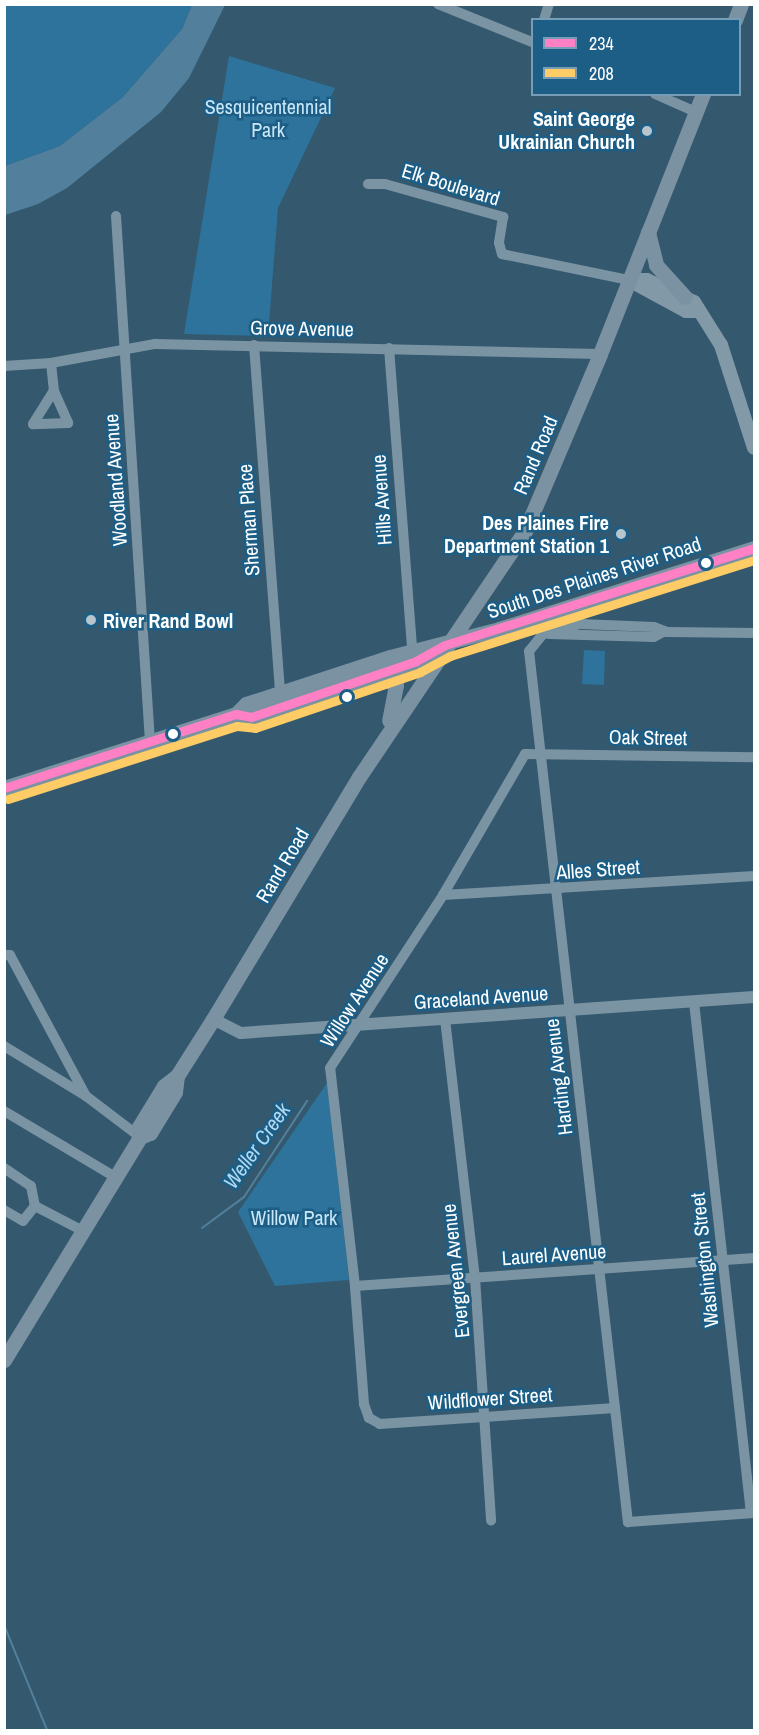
<!DOCTYPE html>
<style>
body{margin:0}
#map{position:relative;width:759px;height:1735px;overflow:hidden;background:#34586e;font-family:"Archivo Narrow",sans-serif}
div>[style]{position:absolute}
[style*='--x']{left:calc(var(--x)*1px);top:calc(var(--y)*1px);width:calc(var(--w)*1px);rotate:calc(var(--a)*1deg)}
.green>*{inset:0;background:#2d739c}
.water>*{inset:0;background:#52809c}
.stream>*{height:2px;margin:-1px;padding:0 1px;transform-origin:1px;border-radius:1px;background:#52809c}
.minor>*{height:10px;margin:-5px;padding:0 5px;transform-origin:5px;border-radius:5px;background:#7b94a4}
.tertiary>*{height:12px;margin:-6px;padding:0 6px;transform-origin:6px;border-radius:6px;background:#7b94a4}
.secondary>*{height:14px;margin:-7px;padding:0 7px;transform-origin:7px;border-radius:7px;background:#8299a8}
.primary>*{height:15px;margin:-7.5px;padding:0 7.5px;transform-origin:7.5px;border-radius:7.5px;background:#7a92a1}
.bus-1>*{height:9px;margin:-4.5px;padding:0 4.5px;transform-origin:4.5px;border-radius:4.5px;background:#ff80c5}
.bus-2>*{height:9px;margin:-4.5px;padding:0 4.5px;transform-origin:4.5px;border-radius:4.5px;background:#fdcc66}
.dots>*{width:16px;height:16px;translate:-50% -50%;box-sizing:border-box;border:3px solid #1c5e86;border-radius:50%}
span{translate:-50% -50%;white-space:nowrap;text-align:center;line-height:1.15;-webkit-text-stroke:5px #1c5e86;paint-order:stroke}
.park-label{font-size:20px;color:#c9e7f8}
.poi-label{font-size:20px;color:#fff;font-weight:700}
.right{translate:-100% -50%;text-align:right}
.left{translate:0 -50%;text-align:left}
.street-label{font-size:20px;color:#fff}
.water-label{font-size:21px;color:#b0daf3;font-style:italic}
.frame{position:absolute;inset:0;border:6px solid #fff;pointer-events:none}
.legend{position:absolute;left:531px;top:18px;width:210px;height:78px;box-sizing:border-box;background:#1c5e86;border:2px solid #779eb6;margin:0;padding:8px 10px;list-style:none;font-size:18px;color:#fff}
.legend li{display:flex;align-items:center;gap:12px;height:30px}
.legend b{width:30px;border:2px solid #779eb6}
</style>
<div id="map">
<div class="green">
<div style="clip-path:polygon(5px 5px,192px 5px,182px 29px,123px 97px,60px 146px,5px 166px)"></div>
<div style="clip-path:polygon(229px 56px,335px 88px,278px 208px,268px 336px,184px 334px)"></div>
<div style="clip-path:polygon(584px 650px,605px 651px,604px 685px,582px 684px)"></div>
<div style="clip-path:polygon(327px 1083px,349px 1280px,275px 1286px,238px 1212px)"></div>
</div>
<div class="water">
<div style="clip-path:polygon(192px 5px,225px 5px,189px 78px,161px 112px,67px 188px,38px 204px,5px 215px,5px 166px,60px 146px,123px 97px,182px 29px)"></div>
</div>
<div class="stream">
<div style="--x:202;--y:1228;--w:52;--a:-36.4"></div>
<div style="--x:244;--y:1197;--w:115;--a:-56.7"></div>
<div style="--x:4;--y:1625;--w:113;--a:67.7"></div>
</div>
<div class="minor">
<div style="--x:438;--y:4;--w:101;--a:22"></div>
<div style="--x:544;--y:20;--w:17;--a:-73"></div>
<div style="--x:655;--y:94;--w:45;--a:23.7"></div>
<div style="--x:368;--y:184;--w:17;--a:0"></div>
<div style="--x:385;--y:184;--w:123;--a:15.6"></div>
<div style="--x:503;--y:217;--w:26;--a:99"></div>
<div style="--x:499;--y:243;--w:11;--a:75"></div>
<div style="--x:502;--y:254;--w:130;--a:11.6"></div>
<div style="--x:116;--y:216;--w:527;--a:86.3"></div>
<div style="--x:254;--y:345;--w:348;--a:85.7"></div>
<div style="--x:389;--y:348;--w:303;--a:85.6"></div>
<div style="--x:51;--y:363;--w:28;--a:84"></div>
<div style="--x:54;--y:391;--w:35;--a:66"></div>
<div style="--x:68;--y:423;--w:35;--a:178"></div>
<div style="--x:33;--y:424;--w:39;--a:-58"></div>
<div style="--x:4;--y:366;--w:47;--a:-3.7"></div>
<div style="--x:51;--y:363;--w:106;--a:-10.4"></div>
<div style="--x:155;--y:344;--w:445;--a:1.3"></div>
<div style="--x:754;--y:633;--w:87;--a:-179.3"></div>
<div style="--x:667;--y:632;--w:14;--a:-159"></div>
<div style="--x:654;--y:627;--w:74;--a:-177.7"></div>
<div style="--x:580;--y:624;--w:38;--a:165"></div>
<div style="--x:543;--y:634;--w:22;--a:129"></div>
<div style="--x:529;--y:651;--w:877;--a:83.52"></div>
<div style="--x:628;--y:1522;--w:126;--a:-4.1"></div>
<div style="--x:549;--y:634;--w:105;--a:1.6"></div>
<div style="--x:654;--y:637;--w:10;--a:-29"></div>
<div style="--x:443;--y:895;--w:312;--a:-3.5"></div>
<div style="--x:4;--y:955;--w:6;--a:0"></div>
<div style="--x:10;--y:955;--w:160;--a:61.7"></div>
<div style="--x:694;--y:1002;--w:514;--a:83.64"></div>
<div style="--x:445;--y:1019;--w:261;--a:83.4"></div>
<div style="--x:475;--y:1278;--w:243;--a:86.2"></div>
<div style="--x:4;--y:1046;--w:96;--a:31.4"></div>
<div style="--x:86;--y:1096;--w:68;--a:37.2"></div>
<div style="--x:4;--y:1111;--w:129;--a:30.7"></div>
<div style="--x:4;--y:1168;--w:32;--a:34"></div>
<div style="--x:31;--y:1186;--w:20;--a:79"></div>
<div style="--x:35;--y:1206;--w:19;--a:129"></div>
<div style="--x:23;--y:1221;--w:22;--a:-150"></div>
<div style="--x:35;--y:1206;--w:54;--a:27.5"></div>
<div style="--x:355;--y:1286;--w:400;--a:-4"></div>
<div style="--x:615;--y:1408;--w:236;--a:176.1"></div>
<div style="--x:380;--y:1424;--w:13;--a:-151"></div>
<div style="--x:369;--y:1418;--w:15;--a:-110"></div>
<div style="--x:364;--y:1404;--w:118;--a:-94.4"></div>
<div style="--x:355;--y:1286;--w:219;--a:-96.5"></div>
<div style="--x:330;--y:1068;--w:207;--a:-56.8"></div>
<div style="--x:443;--y:895;--w:163;--a:-59.8"></div>
<div style="--x:525;--y:754;--w:229;--a:0.8"></div>
</div>
<div class="tertiary">
<div style="--x:213;--y:1019;--w:31;--a:27"></div>
<div style="--x:241;--y:1033;--w:514;--a:-4.01"></div>
</div>
<div class="secondary">
<div style="--x:629;--y:280;--w:18;--a:0"></div>
<div style="--x:647;--y:280;--w:52;--a:25.1"></div>
<div style="--x:694;--y:302;--w:51;--a:57.9"></div>
<div style="--x:721;--y:345;--w:108;--a:72.2"></div>
<div style="--x:629;--y:280;--w:65;--a:28.5"></div>
<div style="--x:686;--y:311;--w:10;--a:0"></div>
</div>
<div class="primary">
<div style="--x:735;--y:20;--w:17;--a:-69"></div>
<div style="--x:648;--y:232;--w:34;--a:76"></div>
<div style="--x:656;--y:265;--w:43;--a:47.8"></div>
<div style="--x:376;--y:674;--w:23;--a:29"></div>
<div style="--x:396;--y:685;--w:36;--a:101"></div>
<div style="--x:236;--y:714;--w:15;--a:11"></div>
<div style="--x:251;--y:717;--w:174;--a:-18.7"></div>
<div style="--x:416;--y:661;--w:21;--a:-28"></div>
<div style="--x:4;--y:788;--w:244;--a:-17.7"></div>
<div style="--x:236;--y:714;--w:14;--a:-45"></div>
<div style="--x:246;--y:704;--w:151;--a:-18.1"></div>
<div style="--x:390;--y:657;--w:113;--a:-14.4"></div>
<div style="--x:499;--y:629;--w:268;--a:-17.6"></div>
<div style="--x:140;--y:1137;--w:10;--a:-96"></div>
<div style="--x:139;--y:1127;--w:48;--a:-58.6"></div>
<div style="--x:164;--y:1086;--w:16;--a:-38"></div>
<div style="--x:177;--y:1076;--w:67;--a:-57.7"></div>
<div style="--x:213;--y:1019;--w:283;--a:-58.9"></div>
<div style="--x:359;--y:777;--w:297;--a:-56"></div>
<div style="--x:525;--y:531;--w:192;--a:-67"></div>
<div style="--x:600;--y:354;--w:280;--a:-68.4"></div>
<div style="--x:4;--y:1360;--w:261;--a:-58.6"></div>
<div style="--x:140;--y:1137;--w:11;--a:-22"></div>
<div style="--x:150;--y:1133;--w:48;--a:-58.6"></div>
<div style="--x:175;--y:1092;--w:16;--a:-83"></div>
</div>
<div class="bus-1">
<div style="--x:4;--y:788;--w:244;--a:-17.7"></div>
<div style="--x:236;--y:714;--w:15;--a:11"></div>
<div style="--x:251;--y:717;--w:174;--a:-18.7"></div>
<div style="--x:416;--y:661;--w:33;--a:-29"></div>
<div style="--x:445;--y:645;--w:324;--a:-17.4"></div>
</div>
<div class="bus-2">
<div style="--x:8;--y:799;--w:240;--a:-17.7"></div>
<div style="--x:237;--y:726;--w:18;--a:6"></div>
<div style="--x:255;--y:728;--w:174;--a:-18.7"></div>
<div style="--x:420;--y:672;--w:34;--a:-28"></div>
<div style="--x:450;--y:656;--w:319;--a:-17.5"></div>
</div>
<div class="dots">
<div style="left:647px;top:131px;background:#b8c5cc"></div>
<div style="left:621px;top:534px;background:#b8c5cc"></div>
<div style="left:706px;top:563px;background:#fff"></div>
<div style="left:91px;top:620px;background:#b8c5cc"></div>
<div style="left:347px;top:697px;background:#fff"></div>
<div style="left:173px;top:734px;background:#fff"></div>
</div>
<div class="park-label">
<span style="left:268px;top:118px">Sesquicentennial<br>Park</span>
<span style="left:294px;top:1217px">Willow Park</span>
</div>
<div class="poi-label">
<span class="right" style="left:635px;top:130px">Saint George<br>Ukrainian Church</span>
<span class="right" style="left:609px;top:534px">Des Plaines Fire<br>Department Station 1</span>
<span class="left" style="left:103px;top:620px">River Rand Bowl</span>
</div>
<div class="street-label">
<span style="left:451px;top:184px;rotate:17deg">Elk Boulevard</span>
<span style="left:302px;top:328px;rotate:1deg">Grove Avenue</span>
<span style="left:535px;top:455px;rotate:-67deg">Rand Road</span>
<span style="left:115px;top:480px;rotate:-94deg">Woodland Avenue</span>
<span style="left:381px;top:500px;rotate:-94deg">Hills Avenue</span>
<span style="left:248px;top:520px;rotate:-94deg">Sherman Place</span>
<span style="left:594px;top:577px;rotate:-18deg">South Des Plaines River Road</span>
<span style="left:648px;top:737px;rotate:1deg">Oak Street</span>
<span style="left:282px;top:865px;rotate:-59deg">Rand Road</span>
<span style="left:598px;top:869px;rotate:-4deg">Alles Street</span>
<span style="left:481px;top:997px;rotate:-4deg">Graceland Avenue</span>
<span style="left:354px;top:1000px;rotate:-57deg">Willow Avenue</span>
<span style="left:558px;top:1077px;rotate:-97deg">Harding Avenue</span>
<span style="left:554px;top:1254px;rotate:-4deg">Laurel Avenue</span>
<span style="left:704px;top:1260px;rotate:-96deg">Washington Street</span>
<span style="left:455px;top:1271px;rotate:-96deg">Evergreen Avenue</span>
<span style="left:490px;top:1398px;rotate:-4deg">Wildflower Street</span>
</div>
<div class="water-label">
<span style="left:257px;top:1146px;rotate:-55deg">Weller Creek</span>
</div>
<div class="frame"></div>
<ul class="legend">
<li><b style="height:8px;background:#ff80c5"></b>234</li>
<li><b style="height:8px;background:#fdcc66"></b>208</li>
</ul>
</div>
